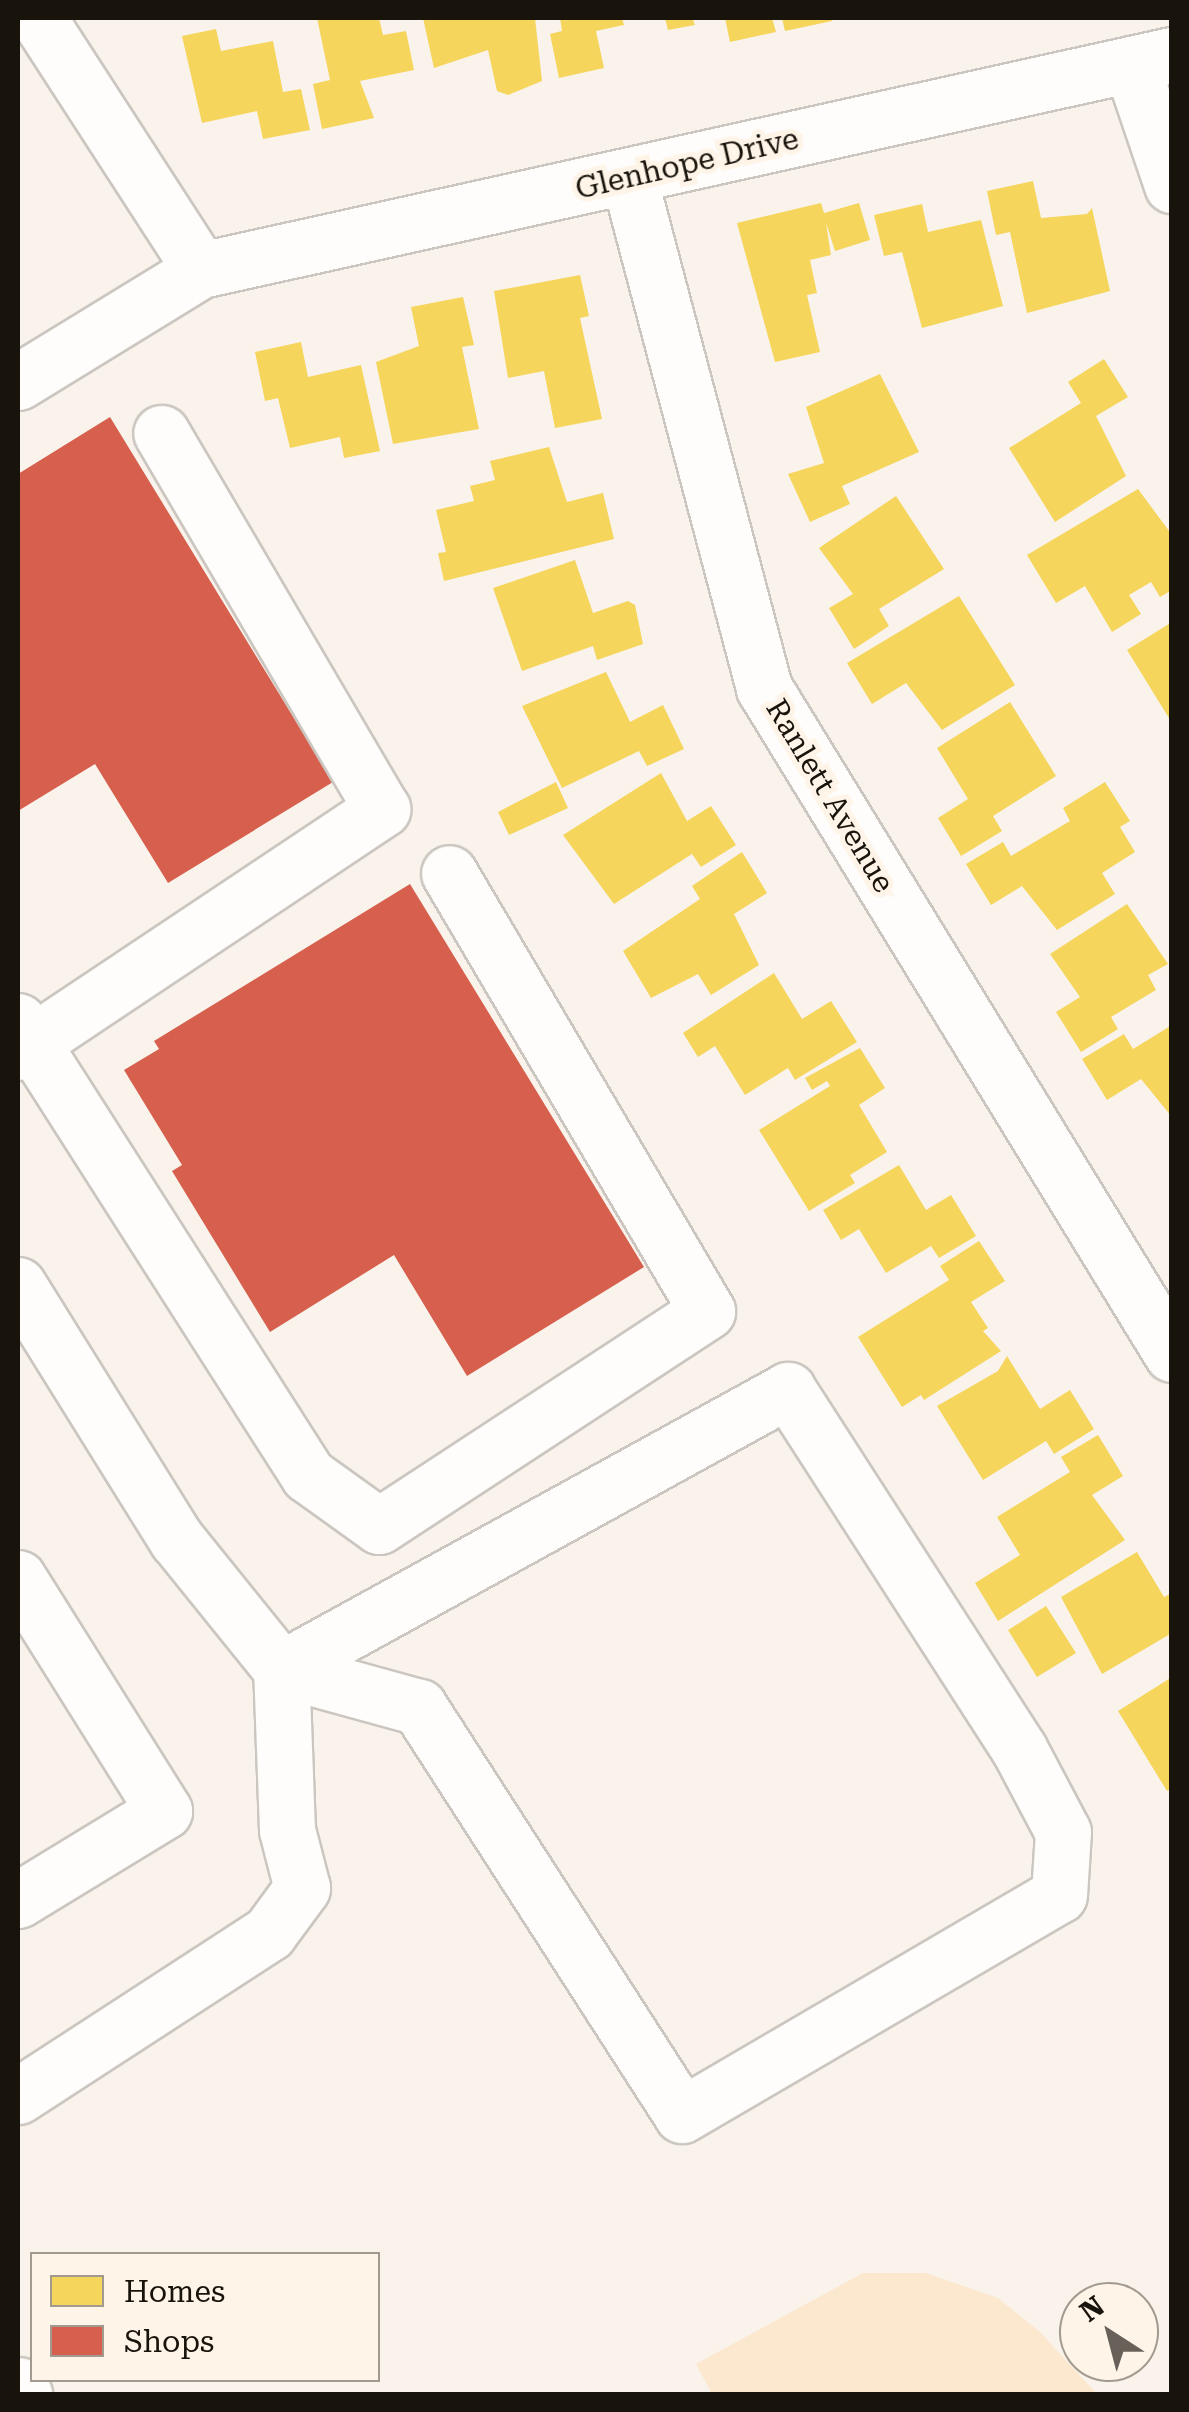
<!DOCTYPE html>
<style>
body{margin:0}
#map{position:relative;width:1189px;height:2412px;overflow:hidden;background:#f9f3ec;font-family:"Roboto Serif",serif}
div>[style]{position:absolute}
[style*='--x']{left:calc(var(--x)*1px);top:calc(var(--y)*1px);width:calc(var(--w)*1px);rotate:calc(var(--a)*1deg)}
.green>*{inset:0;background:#fce8ce}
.homes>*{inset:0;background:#f6d55c}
.shops>*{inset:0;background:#d6604d}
.roads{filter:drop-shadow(2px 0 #cbc6bf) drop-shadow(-2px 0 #cbc6bf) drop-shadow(0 2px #cbc6bf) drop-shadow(0 -2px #cbc6bf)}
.minor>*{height:55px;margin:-27.5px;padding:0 27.5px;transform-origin:27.5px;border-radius:27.5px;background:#fefdfc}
span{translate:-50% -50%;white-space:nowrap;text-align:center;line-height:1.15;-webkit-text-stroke:10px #fef4e7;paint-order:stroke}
.street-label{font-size:30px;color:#18130b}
.frame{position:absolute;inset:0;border:20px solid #18130b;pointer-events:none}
.legend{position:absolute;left:30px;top:2252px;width:350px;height:130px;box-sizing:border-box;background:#fef4e7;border:2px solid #a29a8f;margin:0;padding:12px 18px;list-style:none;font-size:30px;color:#18130b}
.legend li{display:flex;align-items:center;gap:20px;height:50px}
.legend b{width:50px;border:2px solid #a29a8f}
.north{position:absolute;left:1059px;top:2282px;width:100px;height:100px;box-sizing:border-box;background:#fef4e7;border:2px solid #a29a8f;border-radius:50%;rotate:324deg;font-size:28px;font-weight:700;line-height:40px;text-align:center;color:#18130b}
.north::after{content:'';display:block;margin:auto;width:35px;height:45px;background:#67615a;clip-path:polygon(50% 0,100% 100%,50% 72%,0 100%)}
</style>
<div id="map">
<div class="green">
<div style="clip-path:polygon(863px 2273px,926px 2273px,998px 2298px,1040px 2332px,1097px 2394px,712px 2394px,696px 2364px)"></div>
</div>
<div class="homes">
<div style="clip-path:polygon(317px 18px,379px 18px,383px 35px,406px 31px,414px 70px,360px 81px,374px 118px,322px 129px,313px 84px,330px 80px)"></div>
<div style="clip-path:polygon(423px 18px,535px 18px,542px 81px,508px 95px,497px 91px,488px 50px,434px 68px)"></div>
<div style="clip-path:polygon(560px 18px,622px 18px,624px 25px,596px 31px,604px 68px,559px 78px,550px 34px,562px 31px)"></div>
<div style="clip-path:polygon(665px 18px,692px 18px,695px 25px,668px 30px)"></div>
<div style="clip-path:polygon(725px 18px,772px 18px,776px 32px,730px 42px)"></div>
<div style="clip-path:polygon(782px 18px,831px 18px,832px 21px,785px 31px)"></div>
<div style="clip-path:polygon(216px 29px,221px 51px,273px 41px,283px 92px,301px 89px,310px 130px,263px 139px,257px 111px,202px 123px,182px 36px)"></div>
<div style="clip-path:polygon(1033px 181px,1041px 218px,1087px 214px,1092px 208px,1110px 291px,1027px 313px,1010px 232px,996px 235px,987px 191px)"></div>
<div style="clip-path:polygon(821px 203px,824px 213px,859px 203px,870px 240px,835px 251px,826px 223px,831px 255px,810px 260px,817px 293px,807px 295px,820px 352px,775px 362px,737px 223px)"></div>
<div style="clip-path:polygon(922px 204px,928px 232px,981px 220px,1003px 306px,922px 328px,902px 252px,884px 256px,874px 215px)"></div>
<div style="clip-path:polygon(580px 275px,589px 316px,580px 318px,602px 419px,555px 428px,544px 371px,508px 378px,494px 291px)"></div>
<div style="clip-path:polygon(463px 297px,474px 345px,462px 347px,479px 429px,393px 444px,376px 362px,419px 346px,411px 307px)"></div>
<div style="clip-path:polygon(301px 342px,308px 377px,361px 365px,380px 451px,344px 458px,340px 437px,290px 448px,278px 398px,265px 401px,255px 352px)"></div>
<div style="clip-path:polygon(1104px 359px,1128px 397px,1096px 416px,1126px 476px,1055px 522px,1009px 448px,1081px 403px,1068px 382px)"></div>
<div style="clip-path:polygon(880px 374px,919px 452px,842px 486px,850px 504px,810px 522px,788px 474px,824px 463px,806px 407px)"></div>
<div style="clip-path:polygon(549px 447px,567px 502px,603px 493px,614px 539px,444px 581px,438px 553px,446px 552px,436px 510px,474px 501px,470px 486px,495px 480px,490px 461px)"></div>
<div style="clip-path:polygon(1138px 489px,1172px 535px,1172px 590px,1160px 597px,1151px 582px,1129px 595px,1141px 614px,1112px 632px,1085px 586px,1056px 603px,1027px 555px)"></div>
<div style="clip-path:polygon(896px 496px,944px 569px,879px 609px,889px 626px,854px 649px,829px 608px,853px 594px,819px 548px)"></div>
<div style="clip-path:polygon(575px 560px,593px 613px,628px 601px,635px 605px,643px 644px,597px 660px,593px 646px,522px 671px,493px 588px)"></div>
<div style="clip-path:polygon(959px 596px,1015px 685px,942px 730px,906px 683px,872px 704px,847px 663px)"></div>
<div style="clip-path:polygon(1172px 622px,1172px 723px,1127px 650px)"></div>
<div style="clip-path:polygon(606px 672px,630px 722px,663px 705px,684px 749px,647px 766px,639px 751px,562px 788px,522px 706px)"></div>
<div style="clip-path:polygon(1010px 702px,1056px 776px,993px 816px,1002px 831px,961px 856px,938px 818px,968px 799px,937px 748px)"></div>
<div style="clip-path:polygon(661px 773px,687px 821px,711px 806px,736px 845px,701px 867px,692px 854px,614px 904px,563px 835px)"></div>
<div style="clip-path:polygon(556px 782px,568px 808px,509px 835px,498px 812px)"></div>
<div style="clip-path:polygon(1105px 782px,1130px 821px,1120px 827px,1135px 852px,1102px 873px,1115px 894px,1057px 930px,1022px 886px,991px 905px,966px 864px,1003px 842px,1011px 856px,1070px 821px,1063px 808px)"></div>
<div style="clip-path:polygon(742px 852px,767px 893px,734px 914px,759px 965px,711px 995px,698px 974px,651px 998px,623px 951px,700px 899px,692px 886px)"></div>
<div style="clip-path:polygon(1127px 904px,1168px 964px,1148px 975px,1156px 990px,1111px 1017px,1118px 1029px,1081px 1052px,1056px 1012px,1080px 997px,1050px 954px)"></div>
<div style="clip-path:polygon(774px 973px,802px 1019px,831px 1001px,857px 1042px,795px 1080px,788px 1068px,745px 1095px,715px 1046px,698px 1057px,683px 1033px)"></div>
<div style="clip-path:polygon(1172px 1025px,1172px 1117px,1141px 1079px,1107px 1100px,1082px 1059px,1124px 1034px,1133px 1049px)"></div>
<div style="clip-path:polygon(860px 1048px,885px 1088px,859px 1105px,887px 1152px,850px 1175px,855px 1183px,809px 1211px,759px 1130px,830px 1086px,827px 1081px,812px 1090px,805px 1078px)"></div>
<div style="clip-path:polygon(899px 1165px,926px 1210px,951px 1195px,976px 1236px,939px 1258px,931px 1246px,886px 1273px,859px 1229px,841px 1240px,823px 1210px)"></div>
<div style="clip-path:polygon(979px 1241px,1005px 1281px,971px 1302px,988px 1328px,983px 1331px,1001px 1351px,924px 1400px,921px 1395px,902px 1407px,858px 1337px,949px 1280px,940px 1266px)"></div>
<div style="clip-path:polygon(1007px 1356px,1040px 1409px,1070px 1390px,1094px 1429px,1054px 1454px,1046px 1441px,983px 1480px,937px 1406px,998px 1371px)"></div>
<div style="clip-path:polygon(1098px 1435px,1123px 1476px,1092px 1495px,1125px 1540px,998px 1621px,975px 1583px,1020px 1555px,997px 1517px,1070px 1472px,1061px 1457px)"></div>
<div style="clip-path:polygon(1137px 1552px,1164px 1597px,1172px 1593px,1172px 1633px,1102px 1674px,1061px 1597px)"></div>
<div style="clip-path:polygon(1046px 1606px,1076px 1653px,1037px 1677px,1008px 1630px)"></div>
<div style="clip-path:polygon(1172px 1677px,1172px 1788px,1167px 1791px,1118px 1711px)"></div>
</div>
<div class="shops">
<div style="clip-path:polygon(110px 417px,333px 782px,168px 883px,95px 764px,18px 811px,18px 474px)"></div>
<div style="clip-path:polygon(410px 884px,644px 1267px,467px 1376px,394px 1255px,270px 1332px,172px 1171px,182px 1165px,124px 1070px,159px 1049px,154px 1041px)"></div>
</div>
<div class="roads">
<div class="minor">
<div style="--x:38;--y:18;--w:300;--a:57.1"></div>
<div style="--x:1131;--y:64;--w:128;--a:71.3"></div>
<div style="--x:629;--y:178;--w:528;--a:75.17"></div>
<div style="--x:764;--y:688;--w:781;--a:58.51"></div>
<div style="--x:18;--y:382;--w:215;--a:-31.5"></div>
<div style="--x:201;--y:270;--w:995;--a:-12.49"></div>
<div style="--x:18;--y:1021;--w:539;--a:57.43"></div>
<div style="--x:308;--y:1475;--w:87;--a:35.7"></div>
<div style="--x:379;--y:1526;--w:392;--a:-33.2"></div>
<div style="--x:707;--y:1311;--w:508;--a:-120.5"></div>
<div style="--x:18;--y:1052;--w:438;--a:-33.7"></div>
<div style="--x:382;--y:809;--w:436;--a:-120.4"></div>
<div style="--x:18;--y:1285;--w:301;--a:58.1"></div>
<div style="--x:177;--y:1540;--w:166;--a:51.1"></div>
<div style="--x:281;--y:1669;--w:143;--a:15.4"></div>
<div style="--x:419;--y:1707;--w:485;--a:57.2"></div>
<div style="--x:682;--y:2115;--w:436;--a:-30.3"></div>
<div style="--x:1059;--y:1895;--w:63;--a:-86.4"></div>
<div style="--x:1063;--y:1832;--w:94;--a:-117.9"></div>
<div style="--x:1019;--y:1749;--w:427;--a:-122.8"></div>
<div style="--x:788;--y:1390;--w:579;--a:151.18"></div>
<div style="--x:18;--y:1578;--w:275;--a:57.9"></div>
<div style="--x:164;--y:1811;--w:171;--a:148.6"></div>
<div style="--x:18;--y:2096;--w:299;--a:-33"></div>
<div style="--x:269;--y:1933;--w:56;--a:-53.7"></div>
<div style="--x:302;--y:1888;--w:60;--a:-104.5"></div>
<div style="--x:287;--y:1830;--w:161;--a:-92.1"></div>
<div style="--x:18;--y:2385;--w:11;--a:56"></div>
</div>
</div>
<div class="street-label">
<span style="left:687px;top:164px;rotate:-13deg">Glenhope Drive</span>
<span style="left:830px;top:796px;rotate:59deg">Ranlett Avenue</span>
</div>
<div class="frame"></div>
<ul class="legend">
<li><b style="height:28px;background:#f6d55c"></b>Homes</li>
<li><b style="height:28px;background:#d6604d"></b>Shops</li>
</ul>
<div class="north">N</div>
</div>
